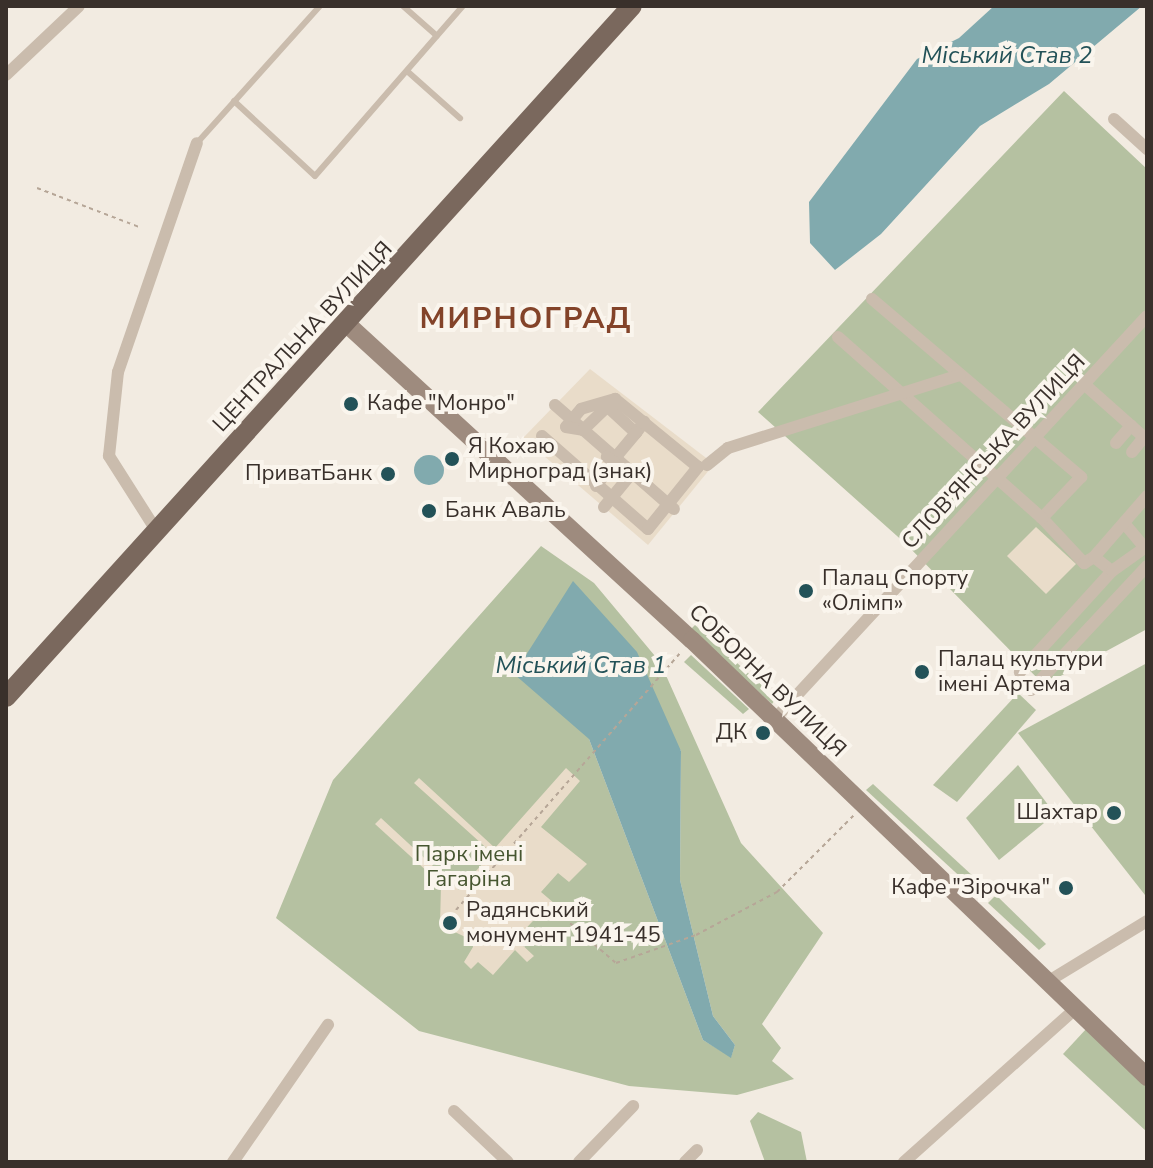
<!DOCTYPE html>
<meta charset="utf-8">
<style>
body{margin:0}
#map{position:relative;width:1153px;height:1168px;overflow:hidden;background:#f2ebe1;font-family:"Nunito Sans",sans-serif}
div>[style]{position:absolute}
[style*='--x']{left:calc(var(--x)*1px);top:calc(var(--y)*1px);width:calc(var(--w)*1px);rotate:calc(var(--a)*1deg)}
.green>*{inset:0;background:#b5c1a1}
.plaza>*{inset:0;background:#e9dcc9}
.water>*{inset:0;background:#81aaae}
.round{border-radius:50%}
.path>*{height:2px;margin-top:-1px;transform-origin:0;background:repeating-linear-gradient(90deg,#b6a697 0 4px,transparent 0 8px)}
.lane>*{height:6px;margin:-3px;padding:0 3px;transform-origin:3px;border-radius:3px;background:#cabcad}
.street>*{height:12px;margin:-6px;padding:0 6px;transform-origin:6px;border-radius:6px;background:#cabcad}
.secondary>*{height:18px;margin:-9px;padding:0 9px;transform-origin:9px;border-radius:9px;background:#9e8b7e}
.primary>*{height:20px;margin:-10px;padding:0 10px;transform-origin:10px;border-radius:10px;background:#7a685d}
.dots>*{width:22px;height:22px;translate:-50% -50%;box-sizing:border-box;border:4px solid #faf5ed;border-radius:50%}
span{translate:-50% -50%;white-space:nowrap;text-align:center;line-height:1.15;-webkit-text-stroke:8px #faf5ed;paint-order:stroke}
.street-label{font-size:22px;color:#39302b}
.poi-label{font-size:22px;color:#39302b}
.left{translate:0 -50%;text-align:left}
.right{translate:-100% -50%;text-align:right}
.park-label{font-size:22px;color:#465630}
.water-label{font-size:24px;color:#235258;font-style:italic}
.district-label{font-size:30px;color:#834329;font-weight:700;letter-spacing:2px}
.frame{position:absolute;inset:0;border:8px solid #39302b;pointer-events:none}
</style>
<div id="map">
<div class="green">
<div style="clip-path:polygon(1064px 91px,1147px 169px,1147px 629px,1044px 685px,906px 544px,758px 412px)"></div>
<div style="clip-path:polygon(evenodd,541px 546px,594px 583px,660px 662px,741px 843px,823px 933px,762px 1024px,781px 1048px,772px 1061px,794px 1079px,737px 1095px,629px 1086px,419px 1031px,276px 918px,333px 780px,541px 546px,589px 739px,681px 750px,680px 880px,713px 1016px,735px 1045px,731px 1057px,703px 1040px,589px 739px)"></div>
<div style="clip-path:polygon(695px 625px,776px 698px,772px 704px,690px 630px)"></div>
<div style="clip-path:polygon(691px 655px,749px 709px,743px 714px,684px 662px)"></div>
<div style="clip-path:polygon(1147px 663px,1147px 894px,1145px 895px,1018px 733px)"></div>
<div style="clip-path:polygon(1018px 693px,1036px 710px,957px 802px,933px 785px)"></div>
<div style="clip-path:polygon(1018px 765px,1055px 814px,999px 860px,966px 818px)"></div>
<div style="clip-path:polygon(873px 784px,974px 877px,967px 883px,866px 790px)"></div>
<div style="clip-path:polygon(996px 895px,1046px 944px,1039px 950px,988px 903px)"></div>
<div style="clip-path:polygon(1087px 1028px,1147px 1087px,1147px 1132px,1063px 1054px)"></div>
<div style="clip-path:polygon(758px 1112px,801px 1132px,807px 1162px,765px 1162px,750px 1121px)"></div>
</div>
<div class="plaza">
<div style="clip-path:polygon(590px 369px,714px 464px,648px 545px,523px 438px)"></div>
<div style="clip-path:polygon(1036px 527px,1076px 564px,1046px 594px,1007px 556px)"></div>
<div style="clip-path:polygon(566px 768px,580px 781px,541px 827px,587px 864px,569px 882px,558px 873px,541px 892px,568px 915px,562px 920px,547px 906px,516px 939px,534px 956px,527px 962px,515px 950px,493px 975px,478px 962px,471px 969px,464px 962px,476px 942px,440px 925px,441px 884px,375px 824px,381px 818px,459px 890px,492px 853px,414px 783px,419px 778px,495px 848px)"></div>
</div>
<div class="water">
<div style="clip-path:polygon(994px 6px,1142px 6px,1049px 84px,980px 126px,881px 234px,835px 270px,810px 243px,809px 202px,917px 59px,959px 38px)"></div>
<div class="round" style="left:414px;top:455px;width:30px;height:30px"></div>
<div style="clip-path:polygon(573px 581px,637px 652px,681px 751px,680px 880px,713px 1016px,735px 1045px,731px 1058px,703px 1040px,589px 739px,514px 674px)"></div>
</div>
<div class="path">
<div style="--x:37;--y:188;--w:109;--a:20.9"></div>
<div style="--x:456;--y:910;--w:342;--a:-48.9"></div>
<div style="--x:564;--y:918;--w:69;--a:40.9"></div>
<div style="--x:616;--y:963;--w:85;--a:-19.3"></div>
<div style="--x:696;--y:935;--w:92;--a:-28"></div>
<div style="--x:777;--y:892;--w:109;--a:-45"></div>
</div>
<div class="lane">
<div style="--x:403;--y:6;--w:45;--a:41.4"></div>
<div style="--x:407;--y:71;--w:71;--a:41.6"></div>
<div style="--x:234;--y:101;--w:110;--a:42.8"></div>
<div style="--x:315;--y:176;--w:225;--a:-49"></div>
<div style="--x:197;--y:143;--w:184;--a:-48.1"></div>
</div>
<div class="street">
<div style="--x:6;--y:75;--w:100;--a:-43.4"></div>
<div style="--x:1114;--y:119;--w:45;--a:42.3"></div>
<div style="--x:872;--y:299;--w:275;--a:40.4"></div>
<div style="--x:1081;--y:477;--w:57;--a:133.6"></div>
<div style="--x:1042;--y:518;--w:62;--a:47"></div>
<div style="--x:1084;--y:563;--w:12;--a:-31"></div>
<div style="--x:1094;--y:557;--w:23;--a:38"></div>
<div style="--x:1112;--y:571;--w:137;--a:132.3"></div>
<div style="--x:838;--y:337;--w:273;--a:41.6"></div>
<div style="--x:1084;--y:384;--w:84;--a:41.6"></div>
<div style="--x:555;--y:405;--w:158;--a:41.2"></div>
<div style="--x:608;--y:407;--w:38;--a:43"></div>
<div style="--x:636;--y:433;--w:14;--a:-54"></div>
<div style="--x:542;--y:436;--w:141;--a:41.3"></div>
<div style="--x:648;--y:529;--w:80;--a:-51.1"></div>
<div style="--x:698;--y:467;--w:107;--a:-140.7"></div>
<div style="--x:615;--y:399;--w:35;--a:164"></div>
<div style="--x:581;--y:409;--w:23;--a:130"></div>
<div style="--x:566;--y:427;--w:17;--a:10"></div>
<div style="--x:583;--y:430;--w:45;--a:-44.1"></div>
<div style="--x:1116;--y:443;--w:23;--a:-49"></div>
<div style="--x:1132;--y:452;--w:19;--a:-51"></div>
<div style="--x:615;--y:458;--w:33;--a:-50"></div>
<div style="--x:707;--y:465;--w:27;--a:-39"></div>
<div style="--x:728;--y:448;--w:243;--a:-17.5"></div>
<div style="--x:596;--y:486;--w:30;--a:-53"></div>
<div style="--x:614;--y:462;--w:9;--a:-144"></div>
<div style="--x:604;--y:507;--w:44;--a:-50.5"></div>
<div style="--x:1124;--y:523;--w:30;--a:50"></div>
<div style="--x:156;--y:530;--w:88;--a:-122.4"></div>
<div style="--x:109;--y:456;--w:84;--a:-83.9"></div>
<div style="--x:118;--y:372;--w:242;--a:-71"></div>
<div style="--x:1094;--y:557;--w:81;--a:-49"></div>
<div style="--x:1112;--y:571;--w:43;--a:-35.5"></div>
<div style="--x:1031;--y:690;--w:170;--a:-46.9"></div>
<div style="--x:773;--y:721;--w:551;--a:-47.28"></div>
<div style="--x:1047;--y:982;--w:117;--a:-31.4"></div>
<div style="--x:454;--y:1111;--w:74;--a:43.4"></div>
<div style="--x:233;--y:1162;--w:167;--a:-55.3"></div>
<div style="--x:579;--y:1162;--w:78;--a:-46"></div>
<div style="--x:685;--y:1162;--w:17;--a:-45"></div>
<div style="--x:904;--y:1162;--w:229;--a:-41.8"></div>
</div>
<div class="secondary">
<div style="--x:348;--y:325;--w:466;--a:42.5"></div>
<div style="--x:692;--y:640;--w:631;--a:43.84"></div>
</div>
<div class="primary">
<div style="--x:6;--y:697;--w:932;--a:-47.83"></div>
</div>
<div class="dots">
<div style="left:351px;top:404px;background:#235258"></div>
<div style="left:452px;top:459px;background:#235258"></div>
<div style="left:388px;top:474px;background:#235258"></div>
<div style="left:429px;top:511px;background:#235258"></div>
<div style="left:806px;top:591px;background:#235258"></div>
<div style="left:922px;top:672px;background:#235258"></div>
<div style="left:763px;top:733px;background:#235258"></div>
<div style="left:1114px;top:813px;background:#235258"></div>
<div style="left:1066px;top:888px;background:#235258"></div>
<div style="left:450px;top:923px;background:#235258"></div>
</div>
<div class="street-label">
<span style="left:303px;top:337px;rotate:-47deg">ЦЕНТРАЛЬНА ВУЛИЦЯ</span>
<span style="left:994px;top:452px;rotate:-47deg">СЛОВ'ЯНСЬКА ВУЛИЦЯ</span>
<span style="left:767px;top:681px;rotate:44deg">СОБОРНА ВУЛИЦЯ</span>
</div>
<div class="poi-label">
<span class="left" style="left:367px;top:404px">Кафе "Монро"</span>
<span class="left" style="left:468px;top:459px">Я Кохаю<br>Мирноград (знак)</span>
<span class="right" style="left:372px;top:474px">ПриватБанк</span>
<span class="left" style="left:445px;top:511px">Банк Аваль</span>
<span class="left" style="left:822px;top:591px">Палац Спорту<br>«Олімп»</span>
<span class="left" style="left:938px;top:672px">Палац культури<br>імені Артема</span>
<span class="right" style="left:747px;top:733px">ДК</span>
<span class="right" style="left:1098px;top:813px">Шахтар</span>
<span class="right" style="left:1050px;top:888px">Кафе "Зірочка"</span>
<span class="left" style="left:466px;top:923px">Радянський<br>монумент 1941-45</span>
</div>
<div class="park-label">
<span style="left:469px;top:867px">Парк імені<br>Гагаріна</span>
</div>
<div class="water-label">
<span style="left:1007px;top:56px">Міський Став 2</span>
<span style="left:581px;top:666px">Міський Став 1</span>
</div>
<div class="district-label">
<span style="left:526px;top:319px">МИРНОГРАД</span>
</div>
<div class="frame"></div>
</div>
